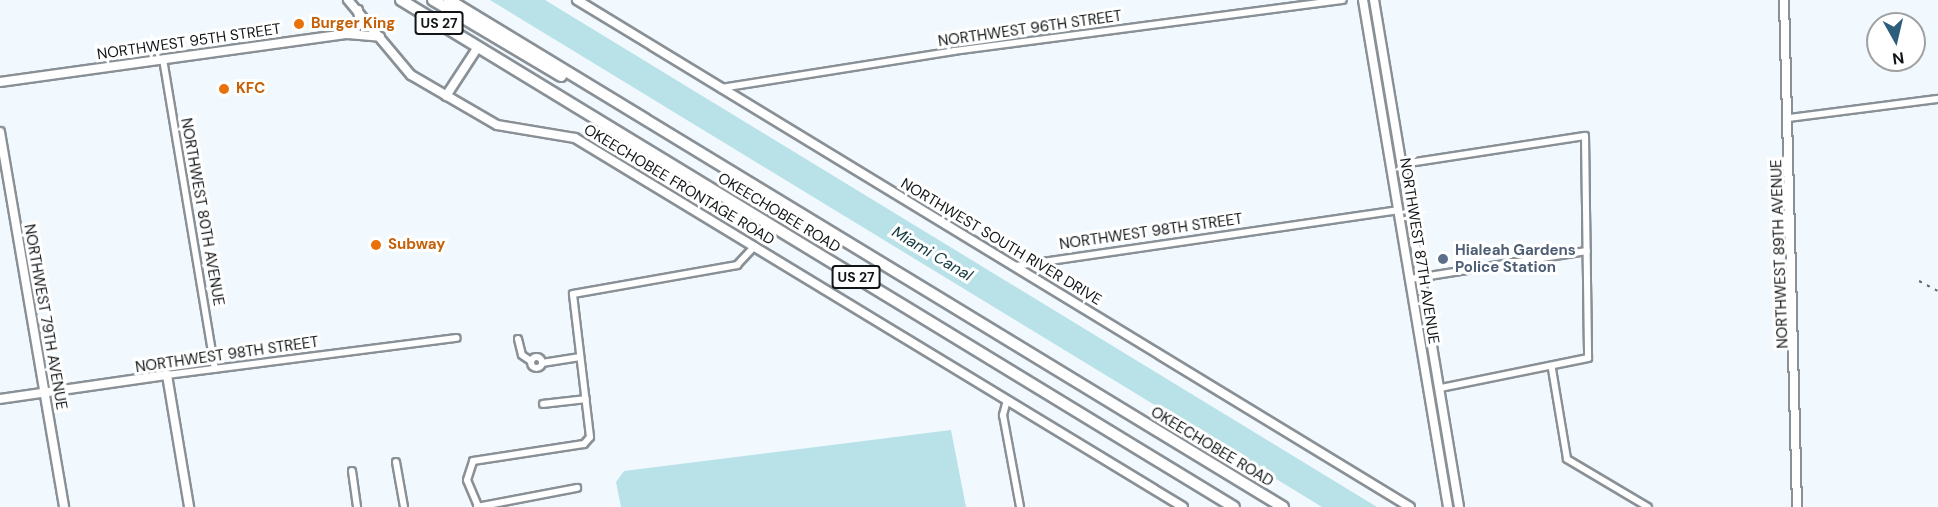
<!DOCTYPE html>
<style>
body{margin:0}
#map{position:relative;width:1938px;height:507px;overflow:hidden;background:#f1f9ff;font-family:"DM Sans",sans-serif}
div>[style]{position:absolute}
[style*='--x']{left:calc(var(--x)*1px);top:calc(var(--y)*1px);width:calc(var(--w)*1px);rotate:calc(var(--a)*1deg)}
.water>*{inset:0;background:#b9e2e8}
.roads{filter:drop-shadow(2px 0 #899096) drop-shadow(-2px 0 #899096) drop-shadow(0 2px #899096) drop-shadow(0 -2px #899096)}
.street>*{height:6px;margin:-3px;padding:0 3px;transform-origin:3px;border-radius:3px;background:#fff}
.street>.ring{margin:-3px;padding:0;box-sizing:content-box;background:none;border:6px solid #fff;border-radius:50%}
.secondary>*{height:8px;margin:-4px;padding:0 4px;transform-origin:4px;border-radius:4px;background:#fff}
.highway>*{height:10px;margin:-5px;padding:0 5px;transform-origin:5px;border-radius:5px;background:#fff}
.rail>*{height:2px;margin-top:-1px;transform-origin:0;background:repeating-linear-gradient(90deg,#64696d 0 3px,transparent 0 9px)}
.dots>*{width:16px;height:16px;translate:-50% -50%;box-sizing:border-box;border:3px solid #fff;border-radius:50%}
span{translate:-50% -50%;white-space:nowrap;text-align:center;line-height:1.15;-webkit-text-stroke:6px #fff;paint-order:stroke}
.shield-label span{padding:2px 4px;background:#fff;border:2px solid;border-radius:4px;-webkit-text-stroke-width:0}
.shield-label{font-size:14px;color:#121517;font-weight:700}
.food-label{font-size:15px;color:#c56008;font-weight:700}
.left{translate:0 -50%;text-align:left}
.street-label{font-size:15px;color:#121517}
.service-label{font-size:15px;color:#4e5e75;font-weight:700}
.water-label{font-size:16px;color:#11383d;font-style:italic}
.north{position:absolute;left:1866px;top:12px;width:60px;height:60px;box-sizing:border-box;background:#fff;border:2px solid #a0a1a2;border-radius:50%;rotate:172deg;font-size:16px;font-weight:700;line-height:24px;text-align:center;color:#121517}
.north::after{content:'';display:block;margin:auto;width:21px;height:27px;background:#2c5e7c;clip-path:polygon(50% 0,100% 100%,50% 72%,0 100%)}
</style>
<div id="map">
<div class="water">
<div style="clip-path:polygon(490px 0,545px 0,1377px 507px,1322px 507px)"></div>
<div style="clip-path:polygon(951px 430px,966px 507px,621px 507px,616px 482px,624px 471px)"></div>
</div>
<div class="roads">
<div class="street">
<div style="--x:163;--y:59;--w:314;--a:80.5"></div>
<div style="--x:721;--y:88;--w:236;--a:-9"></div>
<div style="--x:954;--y:51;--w:392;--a:-7.5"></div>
<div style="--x:1789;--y:118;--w:150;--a:-7.3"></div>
<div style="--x:1402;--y:164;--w:185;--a:-8.7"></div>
<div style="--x:1585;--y:136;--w:222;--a:89.2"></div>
<div style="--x:1588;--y:358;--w:151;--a:168.5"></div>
<div style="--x:1015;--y:266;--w:387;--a:-8.3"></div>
<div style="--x:1410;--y:279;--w:179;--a:-9"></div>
<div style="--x:518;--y:339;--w:16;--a:76"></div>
<div style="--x:522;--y:355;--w:11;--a:34"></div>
<div class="ring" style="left:530.5px;top:356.5px;width:5px;height:5px"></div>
<div style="--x:542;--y:363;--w:37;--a:-9"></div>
<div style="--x:1552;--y:369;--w:91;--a:80.5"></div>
<div style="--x:1567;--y:459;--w:94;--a:30.7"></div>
<div style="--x:167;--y:375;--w:292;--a:-7.3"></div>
<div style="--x:1007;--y:400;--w:16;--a:105"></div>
<div style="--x:1003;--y:415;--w:94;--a:79.5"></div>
<div style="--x:543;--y:404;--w:43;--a:-6.6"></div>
<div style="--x:396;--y:462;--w:46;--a:79.9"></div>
<div style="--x:352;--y:471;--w:36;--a:82"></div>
<div style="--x:478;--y:506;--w:28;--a:-113"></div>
<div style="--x:467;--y:480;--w:20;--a:-72"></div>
<div style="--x:473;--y:461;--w:112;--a:-8.7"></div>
<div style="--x:584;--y:444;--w:9;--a:-49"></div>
<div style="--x:590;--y:437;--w:144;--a:-96.8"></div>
<div style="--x:573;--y:294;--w:167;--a:-10"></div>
<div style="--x:737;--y:265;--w:26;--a:-47"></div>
<div style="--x:477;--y:507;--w:102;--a:-10.8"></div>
</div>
<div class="secondary">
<div style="--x:348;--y:0;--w:98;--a:50"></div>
<div style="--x:411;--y:75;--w:99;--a:30.2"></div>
<div style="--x:497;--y:125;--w:79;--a:9.5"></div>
<div style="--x:575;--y:138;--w:711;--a:31.25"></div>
<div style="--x:577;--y:0;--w:975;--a:31.33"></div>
<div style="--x:1363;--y:0;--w:514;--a:80.48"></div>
<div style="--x:1374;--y:0;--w:514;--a:80.48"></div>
<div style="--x:1784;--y:0;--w:507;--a:88.53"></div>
<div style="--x:348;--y:34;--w:16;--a:-40"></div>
<div style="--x:360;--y:24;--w:14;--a:-98"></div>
<div style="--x:0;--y:82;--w:351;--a:-7.9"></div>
<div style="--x:348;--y:34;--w:32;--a:5"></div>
<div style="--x:446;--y:96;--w:59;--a:-56.9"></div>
<div style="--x:0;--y:132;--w:380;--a:80.3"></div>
<div style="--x:0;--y:399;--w:169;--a:-8.2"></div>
<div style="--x:167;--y:375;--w:134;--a:80.5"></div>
</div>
<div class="highway">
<div style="--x:401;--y:0;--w:975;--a:31.33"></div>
<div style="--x:433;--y:0;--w:149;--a:30.7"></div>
<div style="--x:449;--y:0;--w:976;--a:31.3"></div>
</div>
</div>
<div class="rail">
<div style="--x:1919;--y:281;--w:21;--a:28"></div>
</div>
<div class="dots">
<div style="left:299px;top:24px;background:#e8710a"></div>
<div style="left:224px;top:89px;background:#e8710a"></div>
<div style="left:376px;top:245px;background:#e8710a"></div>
<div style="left:1443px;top:259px;background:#5c6f8a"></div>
</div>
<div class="shield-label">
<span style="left:439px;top:23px">US 27</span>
<span style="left:856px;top:277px">US 27</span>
</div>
<div class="food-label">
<span class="left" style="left:311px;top:24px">Burger King</span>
<span class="left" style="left:236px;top:89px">KFC</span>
<span class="left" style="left:388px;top:245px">Subway</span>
</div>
<div class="street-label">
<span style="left:1030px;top:29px;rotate:-8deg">NORTHWEST 96TH STREET</span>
<span style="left:189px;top:42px;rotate:-8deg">NORTHWEST 95TH STREET</span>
<span style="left:679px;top:185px;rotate:31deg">OKEECHOBEE FRONTAGE ROAD</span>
<span style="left:202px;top:212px;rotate:80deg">NORTHWEST 80TH AVENUE</span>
<span style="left:779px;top:213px;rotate:31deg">OKEECHOBEE ROAD</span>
<span style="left:1151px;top:232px;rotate:-8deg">NORTHWEST 98TH STREET</span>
<span style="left:1001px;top:242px;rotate:31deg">NORTHWEST SOUTH RIVER DRIVE</span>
<span style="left:1419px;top:251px;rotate:81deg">NORTHWEST 87TH AVENUE</span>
<span style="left:1780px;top:254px;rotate:-92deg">NORTHWEST 89TH AVENUE</span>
<span style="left:45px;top:317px;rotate:80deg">NORTHWEST 79TH AVENUE</span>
<span style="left:227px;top:355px;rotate:-8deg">NORTHWEST 98TH STREET</span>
<span style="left:1212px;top:447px;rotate:31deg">OKEECHOBEE ROAD</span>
</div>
<div class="service-label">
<span class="left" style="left:1455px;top:259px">Hialeah Gardens<br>Police Station</span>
</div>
<div class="water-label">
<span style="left:932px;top:254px;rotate:31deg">Miami Canal</span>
</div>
<div class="north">N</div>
</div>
